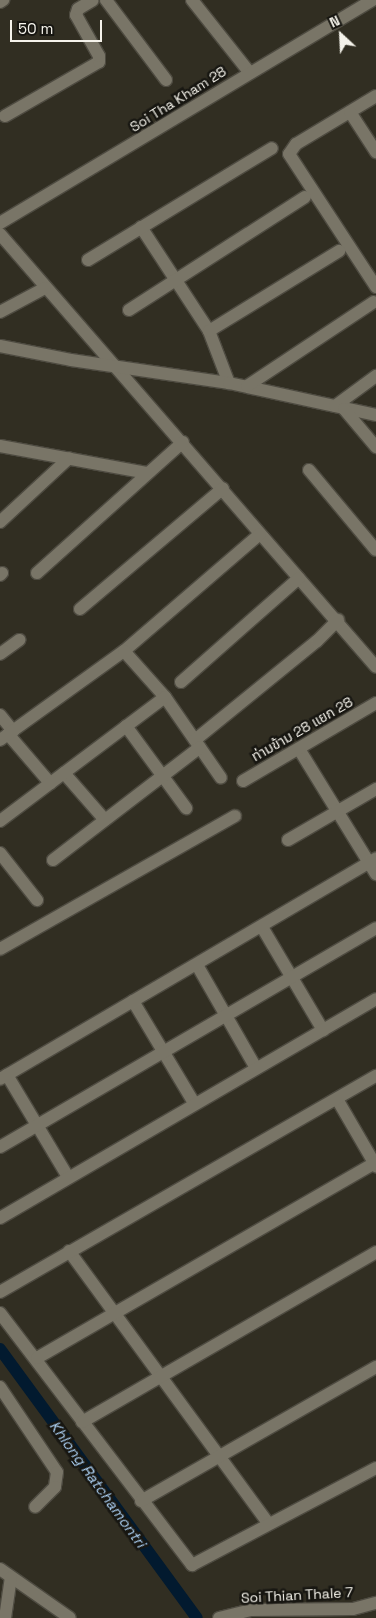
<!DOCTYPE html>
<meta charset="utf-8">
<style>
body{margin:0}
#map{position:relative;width:376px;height:1618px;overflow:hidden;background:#312e22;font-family:"Space Grotesk","Noto Sans Thai",sans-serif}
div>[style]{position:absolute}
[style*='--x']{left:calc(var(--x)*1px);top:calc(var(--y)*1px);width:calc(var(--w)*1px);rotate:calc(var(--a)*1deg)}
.canal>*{height:12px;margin:-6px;padding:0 6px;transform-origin:6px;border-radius:6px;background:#021a2f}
.roads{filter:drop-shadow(1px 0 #4e4b41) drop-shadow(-1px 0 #4e4b41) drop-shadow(0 1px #4e4b41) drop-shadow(0 -1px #4e4b41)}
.minor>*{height:12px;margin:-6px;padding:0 6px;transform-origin:6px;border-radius:6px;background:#797567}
span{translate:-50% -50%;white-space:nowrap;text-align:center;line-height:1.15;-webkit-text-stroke:5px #171611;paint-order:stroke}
.street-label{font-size:14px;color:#f5f3eb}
.water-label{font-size:15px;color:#add2f6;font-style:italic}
.north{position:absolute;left:316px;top:10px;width:50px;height:50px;-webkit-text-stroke:4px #171611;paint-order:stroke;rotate:335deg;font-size:14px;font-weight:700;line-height:20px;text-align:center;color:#f5f3eb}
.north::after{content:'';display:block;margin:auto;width:18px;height:22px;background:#f5f3eb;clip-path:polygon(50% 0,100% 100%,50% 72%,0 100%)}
.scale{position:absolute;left:10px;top:20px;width:92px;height:22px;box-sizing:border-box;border:2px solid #f5f3eb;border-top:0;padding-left:6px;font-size:15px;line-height:18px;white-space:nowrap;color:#f5f3eb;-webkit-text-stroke:4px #171611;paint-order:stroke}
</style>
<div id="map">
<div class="canal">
<div style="--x:0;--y:1349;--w:333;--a:53.8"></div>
</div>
<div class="roads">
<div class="minor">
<div style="--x:106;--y:0;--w:100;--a:53.1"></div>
<div style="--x:192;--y:0;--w:92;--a:51.6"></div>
<div style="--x:0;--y:2;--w:4;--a:-34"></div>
<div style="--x:376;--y:96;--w:93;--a:149"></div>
<div style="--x:296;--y:144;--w:12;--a:125"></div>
<div style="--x:289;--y:154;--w:159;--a:56.8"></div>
<div style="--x:350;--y:112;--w:48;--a:57"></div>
<div style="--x:5;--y:116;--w:108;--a:-29.9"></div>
<div style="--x:99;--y:62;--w:6;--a:-90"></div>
<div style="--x:99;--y:56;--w:47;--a:-119.3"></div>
<div style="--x:76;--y:15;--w:6;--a:-72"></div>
<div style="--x:78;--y:9;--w:17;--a:-31"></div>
<div style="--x:0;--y:223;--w:434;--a:-30.9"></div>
<div style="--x:141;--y:227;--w:124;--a:56.8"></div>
<div style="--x:209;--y:331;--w:56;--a:69"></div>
<div style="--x:0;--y:234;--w:573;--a:49.03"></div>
<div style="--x:88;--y:260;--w:215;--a:-31.3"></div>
<div style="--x:129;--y:310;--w:209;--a:-32.7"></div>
<div style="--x:0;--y:312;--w:51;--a:-28.1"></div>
<div style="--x:209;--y:331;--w:153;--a:-31.6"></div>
<div style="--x:0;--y:346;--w:72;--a:11.2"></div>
<div style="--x:71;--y:360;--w:160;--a:8.3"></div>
<div style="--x:229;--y:383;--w:150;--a:12.3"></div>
<div style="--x:247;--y:386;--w:152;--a:-33.5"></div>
<div style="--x:335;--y:406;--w:51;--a:-36.2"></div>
<div style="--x:344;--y:409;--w:50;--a:49.9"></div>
<div style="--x:0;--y:446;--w:149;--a:10.4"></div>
<div style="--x:309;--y:470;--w:104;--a:50.1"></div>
<div style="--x:0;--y:522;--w:94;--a:-42.8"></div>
<div style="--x:37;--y:573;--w:196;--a:-41.9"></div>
<div style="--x:0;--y:575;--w:3;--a:-45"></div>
<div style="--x:80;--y:609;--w:187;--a:-40.2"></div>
<div style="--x:124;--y:651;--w:179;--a:-40.7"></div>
<div style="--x:0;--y:654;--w:24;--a:-36"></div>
<div style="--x:181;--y:682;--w:157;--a:-41.4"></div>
<div style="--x:0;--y:715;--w:21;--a:51"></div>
<div style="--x:126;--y:726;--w:102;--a:53.8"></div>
<div style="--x:8;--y:734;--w:65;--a:49.4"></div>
<div style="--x:0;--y:740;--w:153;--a:-35.7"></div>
<div style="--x:124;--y:651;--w:62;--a:48.3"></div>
<div style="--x:165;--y:697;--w:98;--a:55.3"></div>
<div style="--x:195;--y:740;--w:157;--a:-39.1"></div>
<div style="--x:317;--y:641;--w:30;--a:-45"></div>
<div style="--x:299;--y:749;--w:147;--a:58.4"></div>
<div style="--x:64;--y:773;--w:62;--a:48.9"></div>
<div style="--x:243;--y:781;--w:154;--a:-30.4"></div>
<div style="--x:0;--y:821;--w:206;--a:-36.9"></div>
<div style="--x:288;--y:840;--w:102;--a:-30.1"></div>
<div style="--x:0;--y:853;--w:60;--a:51.8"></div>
<div style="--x:53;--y:860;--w:185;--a:-37.5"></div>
<div style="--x:262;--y:927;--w:120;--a:59.4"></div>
<div style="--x:0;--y:949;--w:270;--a:-29.5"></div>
<div style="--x:197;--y:965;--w:119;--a:60.2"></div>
<div style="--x:133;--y:1001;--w:119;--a:59.1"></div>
<div style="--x:7;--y:1075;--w:119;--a:59.1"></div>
<div style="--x:0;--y:1079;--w:436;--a:-30.4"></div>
<div style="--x:337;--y:1099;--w:78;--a:59.8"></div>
<div style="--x:0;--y:1147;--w:435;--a:-30.2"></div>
<div style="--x:0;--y:1218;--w:435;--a:-30.2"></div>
<div style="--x:69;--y:1251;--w:337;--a:53.8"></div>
<div style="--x:0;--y:1292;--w:434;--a:-29.9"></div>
<div style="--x:0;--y:1313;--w:317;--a:52.7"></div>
<div style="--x:192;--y:1565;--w:208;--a:-27.8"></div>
<div style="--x:37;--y:1358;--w:392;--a:-30"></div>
<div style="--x:0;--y:1387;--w:102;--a:56.2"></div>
<div style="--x:57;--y:1472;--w:15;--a:98"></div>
<div style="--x:55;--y:1487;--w:28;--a:135"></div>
<div style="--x:82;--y:1422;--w:340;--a:-30"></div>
<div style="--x:141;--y:1501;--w:271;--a:-29.7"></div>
<div style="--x:0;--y:1569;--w:85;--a:35"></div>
<div style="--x:5;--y:1618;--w:41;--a:-81.7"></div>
<div style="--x:219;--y:1618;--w:32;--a:-14"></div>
<div style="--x:250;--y:1610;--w:103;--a:-0.6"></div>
<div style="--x:353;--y:1609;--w:24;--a:-15"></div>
</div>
</div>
<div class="street-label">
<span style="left:178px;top:99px;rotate:-32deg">Soi Tha Kham 28</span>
<span style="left:302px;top:729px;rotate:-30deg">ท่ามข้าม 28 แยก 28</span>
<span style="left:297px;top:1595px;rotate:-3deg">Soi Thian Thale 7</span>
</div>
<div class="water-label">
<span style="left:98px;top:1484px;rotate:54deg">Khlong Ratchamontri</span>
</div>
<div class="north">N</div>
<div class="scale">50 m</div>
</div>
